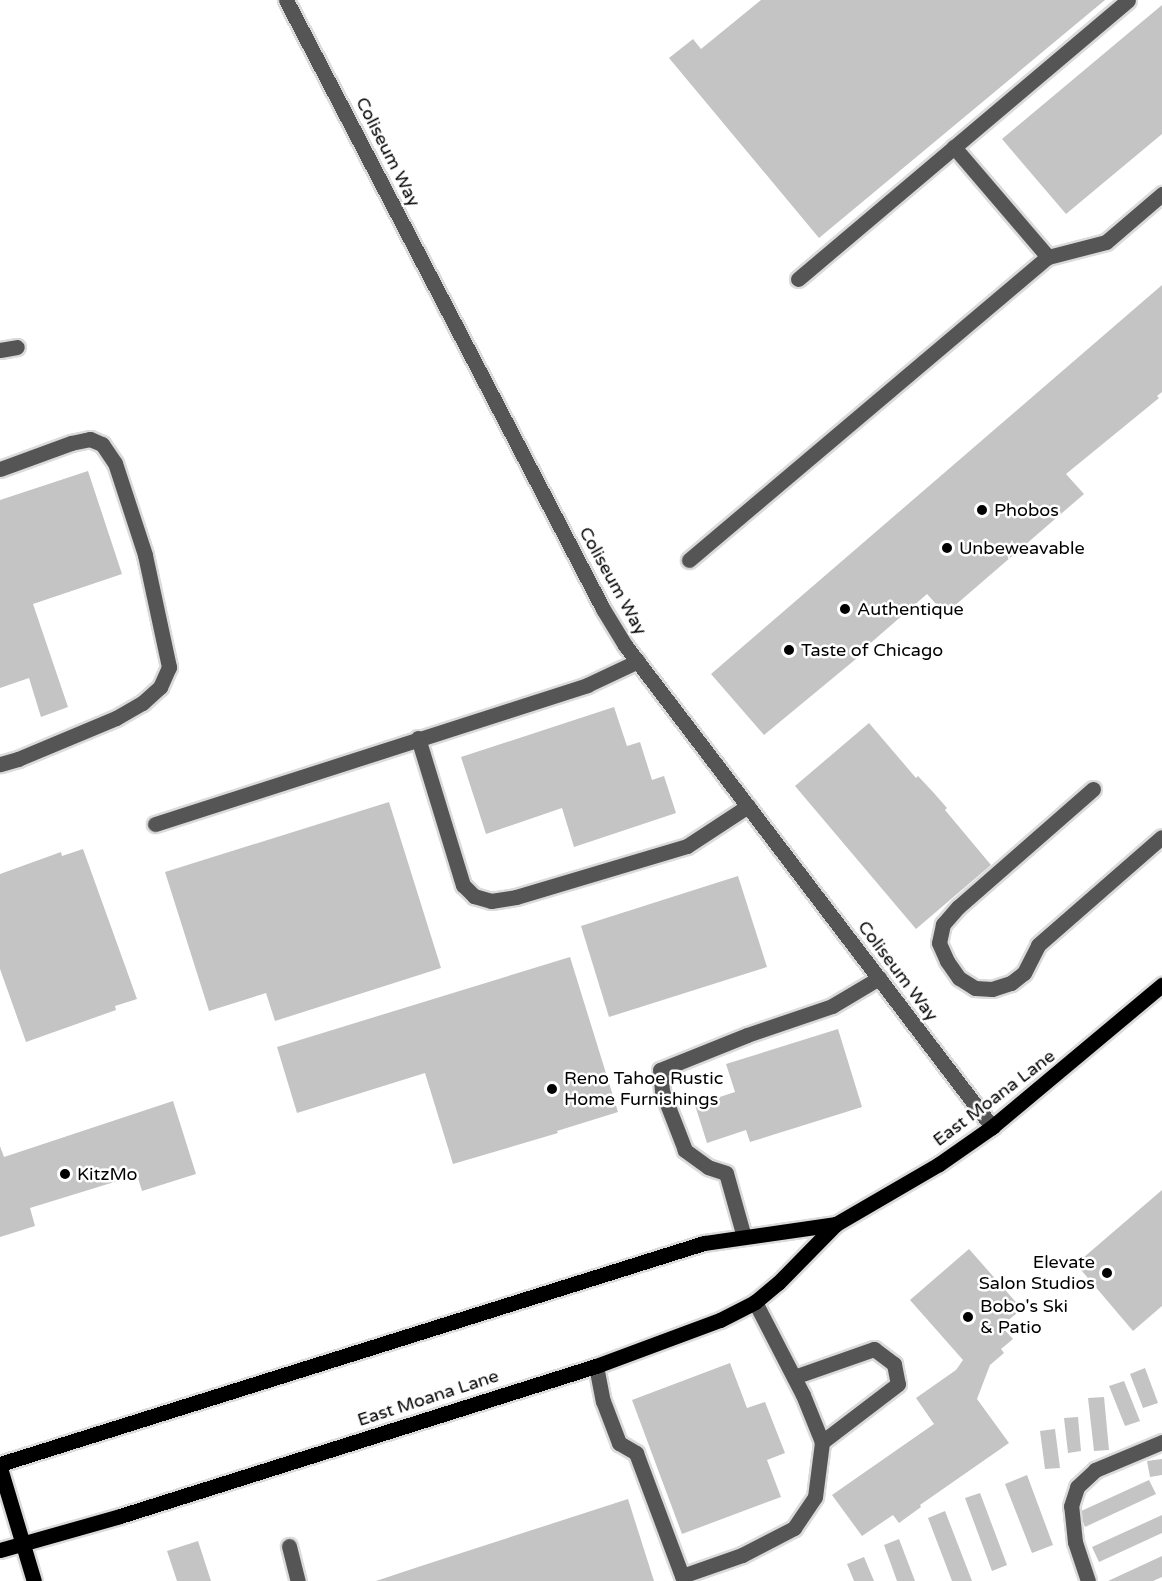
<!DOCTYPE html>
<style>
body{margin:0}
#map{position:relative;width:1162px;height:1581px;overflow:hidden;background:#fff;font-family:"Varela Round",sans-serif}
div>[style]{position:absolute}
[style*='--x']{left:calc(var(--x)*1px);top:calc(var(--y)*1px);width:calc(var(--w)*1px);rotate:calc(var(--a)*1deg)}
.building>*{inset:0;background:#c4c4c4}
.roads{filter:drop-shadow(2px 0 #dbdbdb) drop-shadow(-2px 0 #dbdbdb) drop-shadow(0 2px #dbdbdb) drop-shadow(0 -2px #dbdbdb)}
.minor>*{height:15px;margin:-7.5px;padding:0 7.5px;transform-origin:7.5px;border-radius:7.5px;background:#555}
.major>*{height:15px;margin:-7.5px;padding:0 7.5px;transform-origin:7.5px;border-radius:7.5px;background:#000}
.dots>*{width:16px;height:16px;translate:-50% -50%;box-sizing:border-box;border:3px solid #fff;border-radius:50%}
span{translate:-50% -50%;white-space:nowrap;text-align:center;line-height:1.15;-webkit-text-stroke:5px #fff;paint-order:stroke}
.street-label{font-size:18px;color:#000}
.poi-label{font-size:18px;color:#000}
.left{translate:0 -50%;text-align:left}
.right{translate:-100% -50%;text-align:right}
</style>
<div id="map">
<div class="building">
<div style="clip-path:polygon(761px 0,1105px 0,819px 238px,669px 58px,693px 39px,701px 49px)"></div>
<div style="clip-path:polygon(1162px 5px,1162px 134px,1066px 214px,1002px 139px)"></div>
<div style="clip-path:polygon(1162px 285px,1162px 392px,1157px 396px,1159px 398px,1066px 474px,1084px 494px,945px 614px,927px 594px,866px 647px,868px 649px,764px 735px,711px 674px)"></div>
<div style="clip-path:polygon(88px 471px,122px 574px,33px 604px,68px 707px,41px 717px,29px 678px,0 688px,0 500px)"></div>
<div style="clip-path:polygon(614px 707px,627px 746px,640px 742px,652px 780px,664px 776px,676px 813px,574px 847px,562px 808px,486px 834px,461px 757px)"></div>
<div style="clip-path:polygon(869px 723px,916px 778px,918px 776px,933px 792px,947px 808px,945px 810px,991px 865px,916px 929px,795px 786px)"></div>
<div style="clip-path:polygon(389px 802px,441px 968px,275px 1021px,266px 993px,209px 1011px,165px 872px)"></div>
<div style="clip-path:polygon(83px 849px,137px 999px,115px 1006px,116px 1010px,26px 1042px,0 969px,0 874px,61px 852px,62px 856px)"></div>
<div style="clip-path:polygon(738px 876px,767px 967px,609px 1017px,581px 926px)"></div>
<div style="clip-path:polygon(570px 957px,618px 1112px,557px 1131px,558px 1133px,453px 1164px,425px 1073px,297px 1113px,277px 1047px)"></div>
<div style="clip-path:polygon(838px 1029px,862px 1107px,750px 1142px,746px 1130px,707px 1143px,695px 1105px,735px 1092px,726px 1064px)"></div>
<div style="clip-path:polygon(173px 1101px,196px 1174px,142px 1191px,137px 1175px,30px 1208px,35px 1226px,0 1237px,0 1146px,4px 1157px)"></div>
<div style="clip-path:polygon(1162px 1190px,1162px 1306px,1133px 1331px,1076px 1264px)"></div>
<div style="clip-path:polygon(969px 1249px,1022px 1309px,1001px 1326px,1013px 1339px,1001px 1349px,1004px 1353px,990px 1365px,977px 1399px,1009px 1443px,920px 1505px,921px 1507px,899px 1523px,893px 1515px,862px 1536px,832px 1495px,934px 1424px,916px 1398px,956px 1370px,963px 1360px,910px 1300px)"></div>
<div style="clip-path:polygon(730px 1363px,747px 1408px,765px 1402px,785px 1453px,767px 1460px,781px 1497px,682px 1534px,632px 1400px)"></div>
<div style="clip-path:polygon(1145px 1368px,1158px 1403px,1143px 1408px,1130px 1374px)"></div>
<div style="clip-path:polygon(1124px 1381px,1140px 1421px,1125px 1426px,1109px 1386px)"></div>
<div style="clip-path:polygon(1104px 1397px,1109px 1450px,1094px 1451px,1088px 1398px)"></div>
<div style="clip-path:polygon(1078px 1417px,1081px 1451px,1068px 1453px,1064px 1418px)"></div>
<div style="clip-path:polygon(1055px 1429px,1060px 1468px,1045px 1469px,1040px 1431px)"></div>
<div style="clip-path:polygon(1162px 1459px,1162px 1475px,1150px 1477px,1147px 1461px)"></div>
<div style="clip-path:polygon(1027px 1475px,1053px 1545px,1032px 1553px,1005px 1484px)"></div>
<div style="clip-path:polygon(1149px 1480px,1156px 1494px,1085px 1527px,1079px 1512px)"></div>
<div style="clip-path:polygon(980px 1493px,1007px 1565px,992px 1571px,965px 1498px)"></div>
<div style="clip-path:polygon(628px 1499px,654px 1581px,376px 1581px,418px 1567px)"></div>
<div style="clip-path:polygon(945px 1511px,972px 1581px,952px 1581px,928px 1518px)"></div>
<div style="clip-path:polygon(1162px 1515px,1162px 1533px,1099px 1562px,1092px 1547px)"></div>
<div style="clip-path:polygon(899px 1539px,915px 1581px,897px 1581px,884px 1545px)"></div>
<div style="clip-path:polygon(198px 1541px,211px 1581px,177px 1581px,167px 1551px)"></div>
<div style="clip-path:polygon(1162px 1556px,1162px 1577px,1153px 1581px,1108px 1581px)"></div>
<div style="clip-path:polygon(864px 1557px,874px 1581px,854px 1581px,847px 1564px)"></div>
</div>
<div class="roads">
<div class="minor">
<div style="--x:286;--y:0;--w:687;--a:62.5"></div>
<div style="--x:603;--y:609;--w:42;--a:58.6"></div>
<div style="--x:625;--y:645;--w:606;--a:52.71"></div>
<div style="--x:1048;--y:257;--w:60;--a:-14.5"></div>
<div style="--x:1106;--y:242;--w:74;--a:-40.6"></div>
<div style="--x:798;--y:279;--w:432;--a:-40.2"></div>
<div style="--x:0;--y:350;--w:17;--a:-10"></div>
<div style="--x:0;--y:469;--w:76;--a:-20.1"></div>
<div style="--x:71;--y:443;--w:19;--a:-12"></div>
<div style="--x:90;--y:439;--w:13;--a:23"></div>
<div style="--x:102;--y:444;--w:23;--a:56"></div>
<div style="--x:115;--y:463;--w:97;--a:71.9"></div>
<div style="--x:145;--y:555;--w:115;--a:77.9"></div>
<div style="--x:169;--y:667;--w:22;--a:114"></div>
<div style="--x:160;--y:687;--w:24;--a:138"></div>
<div style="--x:142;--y:703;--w:30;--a:150"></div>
<div style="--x:116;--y:718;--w:106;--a:157.3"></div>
<div style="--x:18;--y:759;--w:19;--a:164"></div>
<div style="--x:689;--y:560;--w:470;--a:-40.2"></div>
<div style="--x:1048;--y:257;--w:145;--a:-130.5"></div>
<div style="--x:418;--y:738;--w:154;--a:73"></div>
<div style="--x:463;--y:885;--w:16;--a:45"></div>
<div style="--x:474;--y:896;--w:18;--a:16"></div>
<div style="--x:491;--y:901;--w:25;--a:-9"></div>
<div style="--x:516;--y:897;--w:178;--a:-16.6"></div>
<div style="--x:687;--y:846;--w:73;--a:-33.3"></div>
<div style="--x:1093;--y:789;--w:179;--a:138.8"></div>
<div style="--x:958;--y:907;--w:23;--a:131"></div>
<div style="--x:943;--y:924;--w:19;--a:102"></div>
<div style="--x:939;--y:943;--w:20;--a:66"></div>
<div style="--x:947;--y:961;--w:21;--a:55"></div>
<div style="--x:959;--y:978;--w:19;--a:32"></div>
<div style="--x:975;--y:988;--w:17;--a:3"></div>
<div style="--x:992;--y:989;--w:20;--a:-18"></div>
<div style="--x:1011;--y:983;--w:16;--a:-38"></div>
<div style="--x:1024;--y:973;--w:31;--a:-63"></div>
<div style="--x:1038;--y:945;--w:164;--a:-41.1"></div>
<div style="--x:155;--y:824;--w:454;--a:-17.8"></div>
<div style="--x:587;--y:685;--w:56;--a:-25.2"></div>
<div style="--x:744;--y:1237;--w:66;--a:-105.7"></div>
<div style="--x:726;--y:1173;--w:19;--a:-162"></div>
<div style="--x:708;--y:1167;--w:29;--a:-144"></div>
<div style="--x:685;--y:1150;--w:63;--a:-111.3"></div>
<div style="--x:662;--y:1091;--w:21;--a:-95"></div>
<div style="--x:660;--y:1070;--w:94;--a:-21.9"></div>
<div style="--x:747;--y:1035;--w:90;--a:-18.8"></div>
<div style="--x:832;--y:1006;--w:55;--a:-30.8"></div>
<div style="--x:596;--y:1366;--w:36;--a:79"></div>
<div style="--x:603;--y:1401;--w:45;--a:69.1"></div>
<div style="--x:619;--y:1443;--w:20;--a:30"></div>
<div style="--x:636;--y:1453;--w:131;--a:69.5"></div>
<div style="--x:682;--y:1576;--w:64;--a:-19.3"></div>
<div style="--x:742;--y:1555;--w:59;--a:-27.4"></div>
<div style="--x:794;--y:1528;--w:37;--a:-56"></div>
<div style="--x:815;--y:1497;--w:55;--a:-82.7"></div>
<div style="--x:822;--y:1442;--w:51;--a:-112"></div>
<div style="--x:803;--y:1395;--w:105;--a:-117.3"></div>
<div style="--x:794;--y:1377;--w:85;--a:-19.3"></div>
<div style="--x:874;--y:1349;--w:25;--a:37"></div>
<div style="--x:894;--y:1364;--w:20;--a:79"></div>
<div style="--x:898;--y:1384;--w:96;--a:142.7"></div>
<div style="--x:289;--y:1546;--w:36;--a:76"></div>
<div style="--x:1088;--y:1581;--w:41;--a:-108.4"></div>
<div style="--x:1075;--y:1542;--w:36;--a:-96"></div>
<div style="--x:1071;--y:1506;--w:20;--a:-72"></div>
<div style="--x:1077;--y:1487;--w:25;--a:-43"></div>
<div style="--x:1095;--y:1470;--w:73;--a:-22.7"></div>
</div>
<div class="major">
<div style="--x:0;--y:1464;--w:738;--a:-17.43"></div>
<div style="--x:704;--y:1243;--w:133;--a:-8.2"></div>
<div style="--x:0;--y:1468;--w:118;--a:73.3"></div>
<div style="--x:0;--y:1550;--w:125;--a:-15.8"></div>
<div style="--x:120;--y:1516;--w:499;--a:-17.5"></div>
<div style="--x:596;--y:1366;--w:132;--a:-20.4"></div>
<div style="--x:720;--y:1320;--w:39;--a:-27"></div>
<div style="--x:755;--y:1302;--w:30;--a:-40"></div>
<div style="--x:778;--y:1283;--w:83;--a:-45.5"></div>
<div style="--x:836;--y:1224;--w:119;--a:-30.2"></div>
<div style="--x:939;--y:1164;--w:65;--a:-34.9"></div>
<div style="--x:992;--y:1127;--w:222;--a:-39.9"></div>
</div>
</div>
<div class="dots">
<div style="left:982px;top:510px;background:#000"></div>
<div style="left:947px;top:548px;background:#000"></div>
<div style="left:845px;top:609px;background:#000"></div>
<div style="left:789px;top:650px;background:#000"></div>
<div style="left:552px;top:1089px;background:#000"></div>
<div style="left:65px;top:1174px;background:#000"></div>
<div style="left:1107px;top:1273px;background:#000"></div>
<div style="left:968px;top:1317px;background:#000"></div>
</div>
<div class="street-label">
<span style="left:388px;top:152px;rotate:63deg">Coliseum Way</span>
<span style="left:613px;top:581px;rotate:61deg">Coliseum Way</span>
<span style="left:898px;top:971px;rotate:53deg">Coliseum Way</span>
<span style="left:994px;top:1098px;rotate:-37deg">East Moana Lane</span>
<span style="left:428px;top:1398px;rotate:-18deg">East Moana Lane</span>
</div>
<div class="poi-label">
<span class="left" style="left:994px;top:510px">Phobos</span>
<span class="left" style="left:959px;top:548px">Unbeweavable</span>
<span class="left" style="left:857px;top:609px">Authentique</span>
<span class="left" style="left:801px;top:650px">Taste of Chicago</span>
<span class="left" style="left:564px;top:1089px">Reno Tahoe Rustic<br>Home Furnishings</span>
<span class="left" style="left:77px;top:1174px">KitzMo</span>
<span class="right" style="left:1095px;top:1273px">Elevate<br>Salon Studios</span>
<span class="left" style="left:980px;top:1317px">Bobo's Ski<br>&amp; Patio</span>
</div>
</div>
